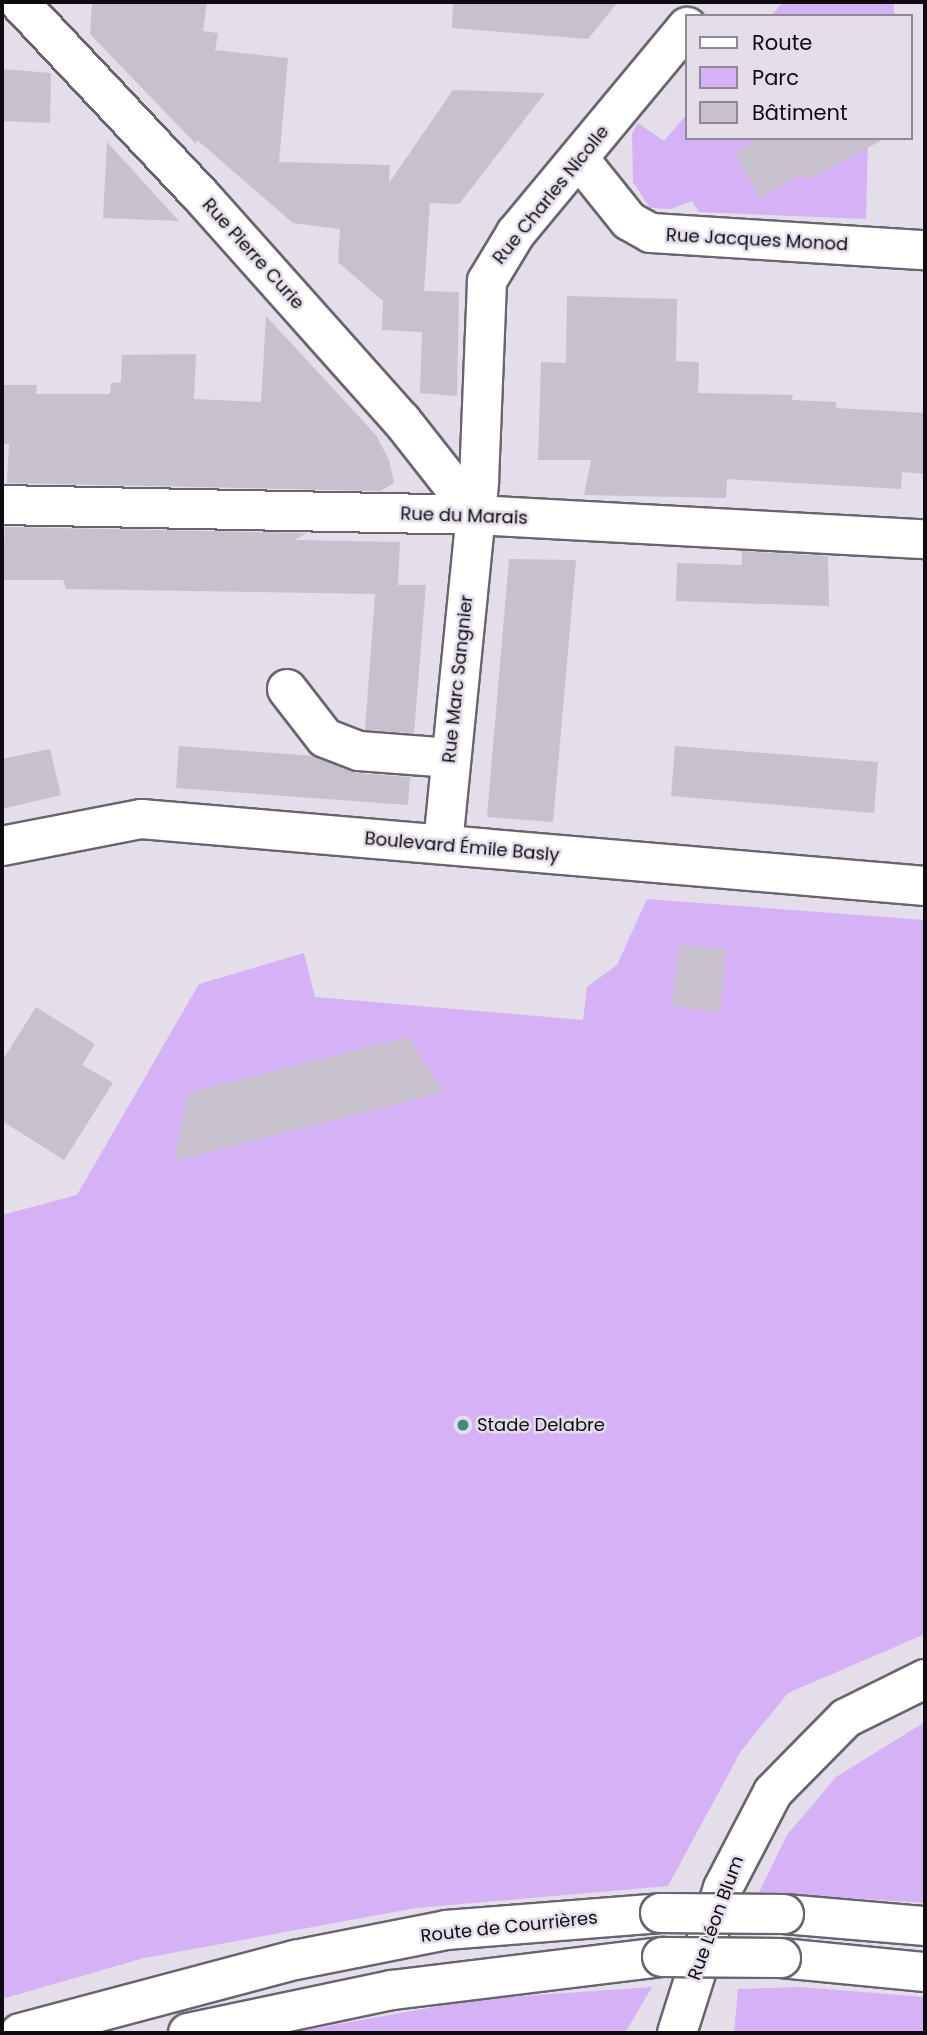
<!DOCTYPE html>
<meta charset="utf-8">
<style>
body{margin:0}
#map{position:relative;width:927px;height:2035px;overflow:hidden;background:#e4deea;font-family:Poppins,sans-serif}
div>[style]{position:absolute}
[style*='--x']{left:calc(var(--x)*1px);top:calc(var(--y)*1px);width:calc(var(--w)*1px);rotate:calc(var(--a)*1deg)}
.green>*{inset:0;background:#d5b1f5}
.building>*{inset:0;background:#c7c1cd}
.roads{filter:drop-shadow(2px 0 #69646e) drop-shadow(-2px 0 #69646e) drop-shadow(0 2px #69646e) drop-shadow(0 -2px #69646e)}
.minor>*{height:38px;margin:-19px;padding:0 19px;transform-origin:19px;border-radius:19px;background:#fff}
.major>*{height:38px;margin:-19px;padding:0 19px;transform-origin:19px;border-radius:19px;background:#fff}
.bridges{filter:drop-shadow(2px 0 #69646e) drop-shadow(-2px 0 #69646e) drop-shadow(0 2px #69646e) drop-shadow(0 -2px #69646e)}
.major-bridge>*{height:38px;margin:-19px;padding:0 19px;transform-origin:19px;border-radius:19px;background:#fff}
.dots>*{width:19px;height:19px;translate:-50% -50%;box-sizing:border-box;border:4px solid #e4deea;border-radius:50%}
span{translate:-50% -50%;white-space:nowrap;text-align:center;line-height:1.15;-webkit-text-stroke:5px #e4deea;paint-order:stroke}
.street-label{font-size:18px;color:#0e0c10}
.poi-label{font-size:18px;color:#0e0c10}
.left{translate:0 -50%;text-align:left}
.frame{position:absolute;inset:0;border:4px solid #0e0c10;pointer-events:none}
.legend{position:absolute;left:685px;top:14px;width:228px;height:126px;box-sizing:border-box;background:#e4deea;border:2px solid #8e8a93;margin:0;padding:9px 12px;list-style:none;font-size:21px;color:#0e0c10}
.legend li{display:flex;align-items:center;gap:14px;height:35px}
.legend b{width:35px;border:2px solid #8e8a93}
</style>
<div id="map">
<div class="green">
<div style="clip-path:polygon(783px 2px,894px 2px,894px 16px,771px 16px)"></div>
<div style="clip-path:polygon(687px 114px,687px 138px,868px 138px,866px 219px,699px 212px,692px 201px,671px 209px,650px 208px,633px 182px,632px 134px,638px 123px,664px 141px)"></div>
<div style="clip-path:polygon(647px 899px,925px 920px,925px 1634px,788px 1693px,741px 1751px,668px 1886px,416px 1908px,144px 1958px,2px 1999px,2px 1215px,77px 1195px,199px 984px,304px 953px,315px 997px,583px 1020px,587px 987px,617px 965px)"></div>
<div style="clip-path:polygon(925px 1722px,925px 1903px,759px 1892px,787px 1835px,836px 1777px)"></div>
<div style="clip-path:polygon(652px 1987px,625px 2033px,289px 2033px,479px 1999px)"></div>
<div style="clip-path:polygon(800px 1987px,925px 1997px,925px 2033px,734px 2033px,738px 1989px)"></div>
</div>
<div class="building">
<div style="clip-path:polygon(92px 2px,207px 2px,203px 31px,218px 33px,215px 50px,288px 58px,279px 162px,390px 165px,389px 183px,453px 90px,545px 93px,459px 204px,430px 203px,424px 291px,459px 292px,457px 396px,420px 393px,422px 332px,382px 330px,383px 301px,338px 262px,340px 229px,293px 223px,197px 140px,196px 144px,90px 34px)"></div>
<div style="clip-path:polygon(453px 2px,618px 2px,588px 39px,452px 28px)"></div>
<div style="clip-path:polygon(2px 69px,51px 73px,50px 123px,2px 121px)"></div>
<div style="clip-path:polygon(762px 138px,886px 138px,807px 180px,803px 173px,760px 198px,734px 153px)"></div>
<div style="clip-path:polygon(107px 142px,179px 221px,103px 218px)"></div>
<div style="clip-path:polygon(567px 296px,677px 299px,676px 361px,699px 362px,698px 393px,793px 395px,792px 400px,836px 402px,836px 408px,925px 413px,925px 474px,902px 472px,901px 489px,727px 479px,726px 498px,584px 495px,591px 460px,538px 460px,541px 362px,566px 363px)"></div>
<div style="clip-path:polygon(266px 316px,376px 435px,389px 460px,394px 483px,380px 491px,7px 483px,9px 444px,2px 444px,2px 385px,37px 385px,36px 394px,110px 394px,111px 383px,121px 382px,122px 355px,196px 354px,194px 399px,261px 402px)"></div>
<div style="clip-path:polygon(5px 527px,307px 533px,294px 540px,400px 542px,398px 585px,426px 585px,414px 733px,365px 730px,375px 594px,66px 589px,63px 580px,2px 580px)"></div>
<div style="clip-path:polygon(742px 551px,828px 556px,829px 606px,676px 601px,677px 563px,742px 565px)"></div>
<div style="clip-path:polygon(509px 559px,576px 560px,553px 822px,487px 817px)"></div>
<div style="clip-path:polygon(179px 746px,314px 756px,357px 773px,410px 777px,408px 805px,176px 788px)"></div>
<div style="clip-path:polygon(675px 746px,878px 762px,874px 813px,671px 796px)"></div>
<div style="clip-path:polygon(50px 749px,61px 795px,2px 809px,2px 759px)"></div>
<div style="clip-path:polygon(680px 945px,726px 949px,720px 1012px,671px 1006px)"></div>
<div style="clip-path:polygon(36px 1007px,95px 1044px,82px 1065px,113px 1083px,64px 1160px,2px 1121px,2px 1061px)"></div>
<div style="clip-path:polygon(408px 1037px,444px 1092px,174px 1161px,188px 1093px)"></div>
</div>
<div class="roads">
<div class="minor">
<div style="--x:19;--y:2;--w:270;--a:46.8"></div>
<div style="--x:204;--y:199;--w:297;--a:48.3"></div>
<div style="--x:402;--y:421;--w:120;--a:51.8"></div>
<div style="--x:580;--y:160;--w:78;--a:51.2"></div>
<div style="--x:629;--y:221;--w:25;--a:29"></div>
<div style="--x:651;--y:233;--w:275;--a:3.6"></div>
<div style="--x:2;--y:505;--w:474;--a:1.2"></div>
<div style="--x:476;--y:515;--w:450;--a:3.1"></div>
<div style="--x:287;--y:689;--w:62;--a:52.2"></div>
<div style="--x:325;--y:738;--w:36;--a:21"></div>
<div style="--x:359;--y:751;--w:92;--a:4.4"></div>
<div style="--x:443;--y:844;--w:365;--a:-84.3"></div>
<div style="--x:479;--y:481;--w:200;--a:-87.7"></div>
<div style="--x:487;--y:281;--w:56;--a:-58.9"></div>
<div style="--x:516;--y:233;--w:268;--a:-50.3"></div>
<div style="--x:2;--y:846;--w:142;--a:-11"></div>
<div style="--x:141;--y:819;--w:787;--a:4.88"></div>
<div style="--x:677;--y:2033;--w:152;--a:-72.4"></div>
<div style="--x:723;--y:1888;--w:108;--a:-62.5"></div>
<div style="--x:773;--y:1792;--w:104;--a:-45.4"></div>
<div style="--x:846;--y:1718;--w:88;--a:-26.3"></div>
</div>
<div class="major">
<div style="--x:784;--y:1914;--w:142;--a:4.9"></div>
<div style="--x:781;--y:1958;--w:145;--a:5.6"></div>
<div style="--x:20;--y:2033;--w:285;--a:-14.9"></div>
<div style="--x:295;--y:1960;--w:154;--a:-11.2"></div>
<div style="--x:446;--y:1930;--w:215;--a:-4.5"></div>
<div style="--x:188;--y:2033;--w:208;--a:-11.9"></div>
<div style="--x:392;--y:1990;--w:272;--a:-7"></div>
</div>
</div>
<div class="bridges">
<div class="major-bridge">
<div style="--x:660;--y:1913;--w:124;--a:0.5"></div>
<div style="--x:662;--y:1957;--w:119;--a:0.5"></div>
</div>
</div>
<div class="dots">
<div style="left:463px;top:1425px;background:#43887e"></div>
</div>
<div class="street-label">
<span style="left:551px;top:195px;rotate:-51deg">Rue Charles Nicolle</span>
<span style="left:757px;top:240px;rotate:3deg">Rue Jacques Monod</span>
<span style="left:253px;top:254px;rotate:48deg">Rue Pierre Curie</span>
<span style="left:464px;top:516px;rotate:2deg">Rue du Marais</span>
<span style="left:458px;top:679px;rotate:-84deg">Rue Marc Sangnier</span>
<span style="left:462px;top:847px;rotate:5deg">Boulevard Émile Basly</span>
<span style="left:716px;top:1918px;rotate:-70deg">Rue Léon Blum</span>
<span style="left:509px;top:1927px;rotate:-6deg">Route de Courrières</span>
</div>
<div class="poi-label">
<span class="left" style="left:477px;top:1425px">Stade Delabre</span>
</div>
<div class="frame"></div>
<ul class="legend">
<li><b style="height:9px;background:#fff"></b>Route</li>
<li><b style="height:19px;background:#d5b1f5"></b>Parc</li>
<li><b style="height:19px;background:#c7c1cd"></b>Bâtiment</li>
</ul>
</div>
